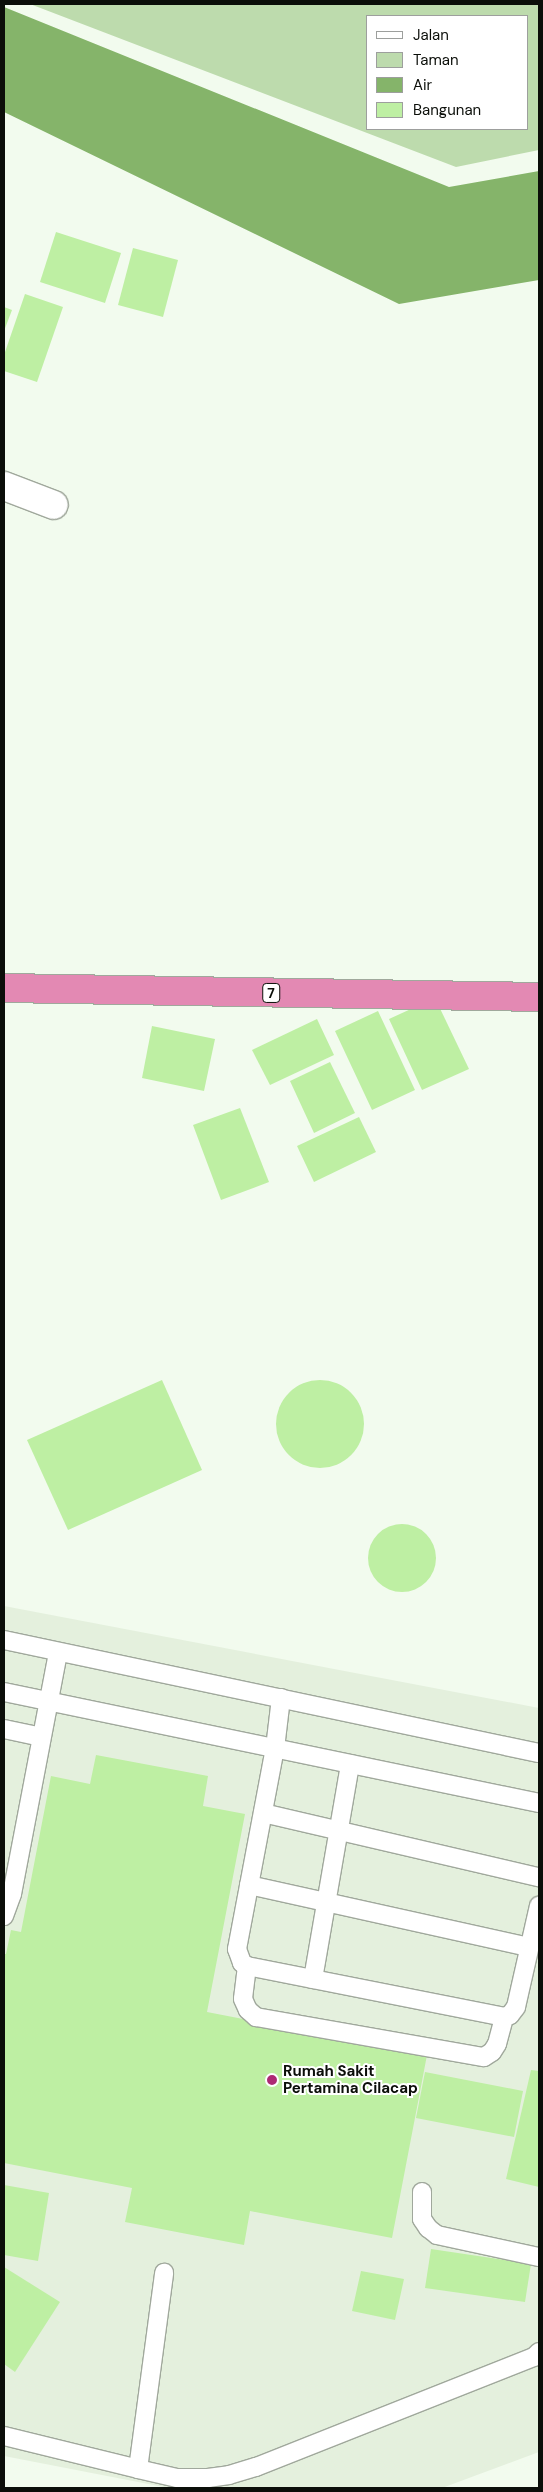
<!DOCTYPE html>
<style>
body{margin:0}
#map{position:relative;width:543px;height:2492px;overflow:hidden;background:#f2fbee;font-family:"DM Sans",sans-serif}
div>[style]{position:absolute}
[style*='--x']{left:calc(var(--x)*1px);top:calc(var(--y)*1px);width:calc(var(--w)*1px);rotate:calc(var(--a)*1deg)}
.built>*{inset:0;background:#e4f0dd}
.green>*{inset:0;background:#bddbad}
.water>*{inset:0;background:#85b46a}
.building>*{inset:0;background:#beefa3}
.round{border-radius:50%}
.roads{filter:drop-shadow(1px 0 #a0a89c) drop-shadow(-1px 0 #a0a89c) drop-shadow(0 1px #a0a89c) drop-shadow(0 -1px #a0a89c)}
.lane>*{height:18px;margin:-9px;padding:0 9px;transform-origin:9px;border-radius:9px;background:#fff}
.street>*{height:28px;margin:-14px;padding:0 14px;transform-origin:14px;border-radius:14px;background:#fff}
.highway>*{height:28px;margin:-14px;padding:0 14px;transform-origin:14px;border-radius:14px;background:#e389b3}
.dots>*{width:14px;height:14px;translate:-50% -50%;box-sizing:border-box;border:2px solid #fff;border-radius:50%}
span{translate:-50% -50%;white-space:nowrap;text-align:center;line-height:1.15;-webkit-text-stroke:4px #fff;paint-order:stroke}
.shield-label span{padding:1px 4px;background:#fff;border:1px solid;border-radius:4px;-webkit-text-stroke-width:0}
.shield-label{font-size:14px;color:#0b0e09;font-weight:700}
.poi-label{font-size:15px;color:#0b0e09;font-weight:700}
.left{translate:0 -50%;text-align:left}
.frame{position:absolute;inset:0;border:5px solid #0b0e09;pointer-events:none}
.legend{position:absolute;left:366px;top:15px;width:162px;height:115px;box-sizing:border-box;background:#fff;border:1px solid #9d9f9d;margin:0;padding:6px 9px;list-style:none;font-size:15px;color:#0b0e09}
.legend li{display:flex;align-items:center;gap:10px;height:25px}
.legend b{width:25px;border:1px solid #9d9f9d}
</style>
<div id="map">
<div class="built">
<div style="clip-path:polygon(4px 1606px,539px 1708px,539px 2452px,442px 2488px,169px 2488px,4px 2456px)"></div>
</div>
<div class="green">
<div style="clip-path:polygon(evenodd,30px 4px,539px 4px,539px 150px,456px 167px,30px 4px,367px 16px,527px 16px,527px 129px,367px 129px,367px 16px)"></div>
</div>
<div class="water">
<div style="clip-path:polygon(4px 7px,449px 187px,539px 171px,539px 280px,399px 304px,4px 112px)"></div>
</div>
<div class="building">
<div style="clip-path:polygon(56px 232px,121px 253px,105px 303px,40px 282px)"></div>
<div style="clip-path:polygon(133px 248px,178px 260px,163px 317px,118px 305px)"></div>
<div style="clip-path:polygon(25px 294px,63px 307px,37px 382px,4px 371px,4px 355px)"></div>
<div style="clip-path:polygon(4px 307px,12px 310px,4px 331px)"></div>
<div style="clip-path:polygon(435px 998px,469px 1069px,422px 1090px,389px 1019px)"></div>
<div style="clip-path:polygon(378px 1011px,415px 1090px,372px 1110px,335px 1031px)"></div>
<div style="clip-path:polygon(317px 1019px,334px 1055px,270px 1085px,252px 1050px)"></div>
<div style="clip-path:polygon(152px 1026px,215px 1039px,204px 1091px,142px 1078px)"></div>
<div style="clip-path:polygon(330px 1062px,355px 1113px,314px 1133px,290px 1081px)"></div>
<div style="clip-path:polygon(240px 1108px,269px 1182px,221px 1200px,193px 1125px)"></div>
<div style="clip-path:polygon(359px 1117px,376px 1152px,314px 1182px,297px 1146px)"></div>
<div style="clip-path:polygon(162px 1380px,202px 1470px,68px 1530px,27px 1440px)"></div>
<div class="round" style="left:276px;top:1380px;width:88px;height:88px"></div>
<div class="round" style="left:368px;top:1524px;width:68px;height:68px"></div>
<div style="clip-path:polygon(96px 1755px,208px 1776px,203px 1806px,245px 1814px,207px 2012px,427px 2055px,392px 2238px,250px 2211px,244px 2245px,125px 2222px,132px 2188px,4px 2163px,4px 1954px,6px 1954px,11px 1930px,21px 1932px,51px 1776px,90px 1784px)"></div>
<div style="clip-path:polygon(531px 2070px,539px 2071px,539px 2187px,506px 2179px)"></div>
<div style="clip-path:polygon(425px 2072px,523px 2091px,514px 2137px,416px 2118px)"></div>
<div style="clip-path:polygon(4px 2185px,49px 2193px,38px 2261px,4px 2255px)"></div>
<div style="clip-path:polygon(431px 2249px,531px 2264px,525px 2302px,425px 2288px)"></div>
<div style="clip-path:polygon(4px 2267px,60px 2302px,15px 2372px,4px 2364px)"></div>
<div style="clip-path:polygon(361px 2271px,404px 2279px,395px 2320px,352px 2311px)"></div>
</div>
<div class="roads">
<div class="lane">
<div style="--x:4;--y:1640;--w:547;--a:11.93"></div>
<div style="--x:4;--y:1692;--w:546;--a:11.72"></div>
<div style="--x:281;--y:1698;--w:50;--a:96.8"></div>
<div style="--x:275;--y:1748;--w:205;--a:100.7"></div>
<div style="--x:237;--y:1949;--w:15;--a:70"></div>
<div style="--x:242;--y:1963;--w:6;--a:31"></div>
<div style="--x:247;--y:1966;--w:262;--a:11.2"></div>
<div style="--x:504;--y:2017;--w:6;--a:-18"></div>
<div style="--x:510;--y:2015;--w:10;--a:-53"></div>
<div style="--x:516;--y:2007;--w:104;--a:-77.2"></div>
<div style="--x:4;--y:1729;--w:38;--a:12"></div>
<div style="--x:263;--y:1813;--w:283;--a:13.1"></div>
<div style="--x:249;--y:1885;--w:287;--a:12.5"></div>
<div style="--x:4;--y:1916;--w:23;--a:-70"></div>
<div style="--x:12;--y:1894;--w:246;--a:-79.2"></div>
<div style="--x:247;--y:1966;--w:33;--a:97"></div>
<div style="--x:243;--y:1999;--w:12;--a:66"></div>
<div style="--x:248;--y:2010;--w:11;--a:41"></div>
<div style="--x:256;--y:2017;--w:231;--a:10"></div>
<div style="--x:484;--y:2057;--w:9;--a:-32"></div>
<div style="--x:492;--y:2052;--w:9;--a:-58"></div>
<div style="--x:497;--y:2044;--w:28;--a:-75"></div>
<div style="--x:313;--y:1979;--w:218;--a:-80.2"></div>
<div style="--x:422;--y:2192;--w:27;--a:90"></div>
<div style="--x:422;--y:2219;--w:11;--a:56"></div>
<div style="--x:428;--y:2228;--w:11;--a:38"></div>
<div style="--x:437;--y:2235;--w:104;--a:12.2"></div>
<div style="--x:4;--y:2436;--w:138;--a:13.8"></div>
<div style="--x:138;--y:2469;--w:198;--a:-82.4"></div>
<div style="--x:138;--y:2469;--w:40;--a:13"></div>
<div style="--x:177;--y:2478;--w:31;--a:0"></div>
<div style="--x:208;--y:2478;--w:21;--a:-8"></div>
<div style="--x:229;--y:2475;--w:28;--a:-17"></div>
<div style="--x:256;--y:2467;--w:299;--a:-21.6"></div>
<div style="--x:534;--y:2357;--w:7;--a:-45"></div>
</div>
<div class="street">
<div style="--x:4;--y:486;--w:53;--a:20.8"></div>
</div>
<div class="highway">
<div style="--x:4;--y:988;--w:535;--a:0.96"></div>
</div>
</div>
<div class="dots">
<div style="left:272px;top:2080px;background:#ad2a74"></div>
</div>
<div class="shield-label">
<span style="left:271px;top:993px">7</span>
</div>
<div class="poi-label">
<span class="left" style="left:283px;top:2080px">Rumah Sakit<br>Pertamina Cilacap</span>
</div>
<div class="frame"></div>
<ul class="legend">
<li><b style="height:6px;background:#fff"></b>Jalan</li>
<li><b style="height:14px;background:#bddbad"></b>Taman</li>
<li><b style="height:14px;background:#85b46a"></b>Air</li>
<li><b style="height:14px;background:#beefa3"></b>Bangunan</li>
</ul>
</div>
